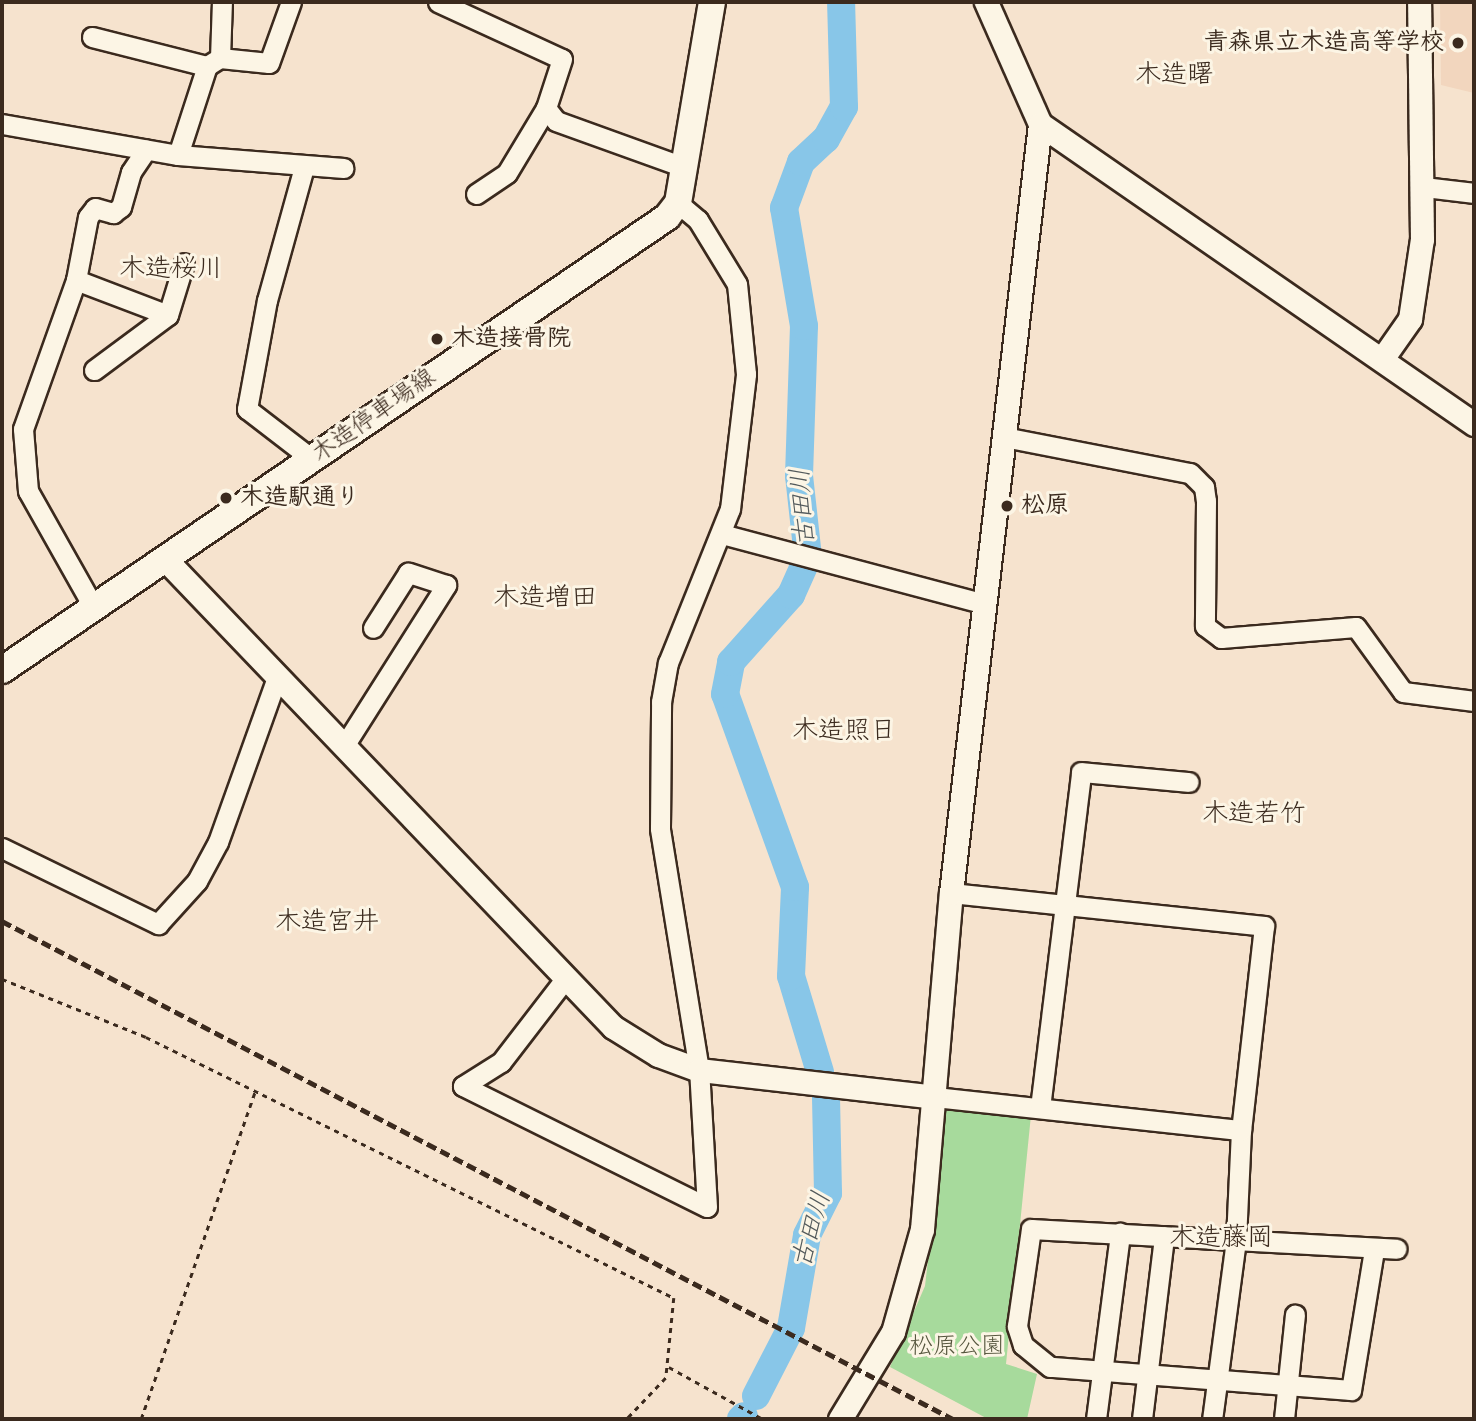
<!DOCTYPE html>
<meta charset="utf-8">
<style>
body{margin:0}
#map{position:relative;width:1476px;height:1421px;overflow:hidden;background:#f6e3ce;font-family:Mynerve,"Klee One",sans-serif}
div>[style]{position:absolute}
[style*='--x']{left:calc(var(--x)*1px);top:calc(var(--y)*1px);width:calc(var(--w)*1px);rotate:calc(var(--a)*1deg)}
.built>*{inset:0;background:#f2d6be}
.green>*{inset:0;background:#a7da9c}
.river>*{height:28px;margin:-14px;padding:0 14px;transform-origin:14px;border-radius:14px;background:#88c6e8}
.path>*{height:2.5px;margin-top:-1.25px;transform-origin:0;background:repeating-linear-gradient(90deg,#3b2a1e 0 5px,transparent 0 10px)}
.roads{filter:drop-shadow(2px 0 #3b2a1e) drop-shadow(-2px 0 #3b2a1e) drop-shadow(0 2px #3b2a1e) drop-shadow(0 -2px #3b2a1e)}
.minor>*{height:19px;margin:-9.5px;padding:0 9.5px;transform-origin:9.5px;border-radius:9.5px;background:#fcf5e5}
.tertiary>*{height:23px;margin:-11.5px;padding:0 11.5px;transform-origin:11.5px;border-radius:11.5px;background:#fcf5e5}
.secondary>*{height:26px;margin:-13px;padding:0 13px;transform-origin:13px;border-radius:13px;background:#fcf5e5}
.rail>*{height:4.5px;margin-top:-2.25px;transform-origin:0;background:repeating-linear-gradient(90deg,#3b2a1e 0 10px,transparent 0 15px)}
.dots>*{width:19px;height:19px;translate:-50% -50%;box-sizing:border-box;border:4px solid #fcf5e5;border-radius:50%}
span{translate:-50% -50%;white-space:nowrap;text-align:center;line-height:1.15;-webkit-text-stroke:6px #fcf5e5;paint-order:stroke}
.poi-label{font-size:24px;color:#3b2a1e;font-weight:700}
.right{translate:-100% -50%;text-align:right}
.left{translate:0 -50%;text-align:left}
.street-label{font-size:24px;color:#3b2a1e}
.park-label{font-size:24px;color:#56563e}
.neighbourhood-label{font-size:26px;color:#3b2a1e}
.water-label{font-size:26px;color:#52595b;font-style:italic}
.frame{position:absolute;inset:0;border:4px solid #3b2a1e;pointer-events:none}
</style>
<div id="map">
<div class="built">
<div style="clip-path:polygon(1440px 2px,1474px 2px,1474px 93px,1441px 85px)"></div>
</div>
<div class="green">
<div style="clip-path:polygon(946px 1105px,1031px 1115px,1006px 1364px,1037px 1374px,1027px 1419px,988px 1419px,890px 1367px,925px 1286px)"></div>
</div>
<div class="river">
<div style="--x:820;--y:1072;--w:100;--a:-106.8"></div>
<div style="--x:791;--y:976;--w:89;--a:-87.4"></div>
<div style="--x:795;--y:887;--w:205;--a:-109.9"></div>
<div style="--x:725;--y:694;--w:33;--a:-79"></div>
<div style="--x:731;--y:662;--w:90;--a:-48.2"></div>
<div style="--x:791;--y:595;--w:42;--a:-65.9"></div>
<div style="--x:808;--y:557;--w:81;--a:-96.3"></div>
<div style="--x:799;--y:476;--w:150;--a:-88.1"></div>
<div style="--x:804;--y:326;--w:120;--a:-99.6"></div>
<div style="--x:784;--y:208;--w:49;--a:-69.7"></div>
<div style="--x:801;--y:162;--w:34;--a:-43"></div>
<div style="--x:826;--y:139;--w:37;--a:-61"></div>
<div style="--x:844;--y:107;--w:105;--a:-91.6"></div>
<div style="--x:756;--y:1396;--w:76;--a:-62.8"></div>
<div style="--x:791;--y:1328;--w:94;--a:-80.2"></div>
<div style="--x:807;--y:1235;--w:47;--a:-63.4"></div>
<div style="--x:828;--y:1193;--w:97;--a:-91.2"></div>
<div style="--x:741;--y:1419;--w:4;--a:-45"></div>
</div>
<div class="path">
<div style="--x:2;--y:979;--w:155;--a:21.9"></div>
<div style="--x:146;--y:1037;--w:589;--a:26.3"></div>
<div style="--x:674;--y:1298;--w:80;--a:95.7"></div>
<div style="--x:666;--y:1378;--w:57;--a:133.6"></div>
<div style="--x:669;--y:1367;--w:107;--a:29"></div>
<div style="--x:141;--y:1419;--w:346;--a:-70.8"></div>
</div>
<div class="roads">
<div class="minor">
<div style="--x:438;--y:2;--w:136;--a:24.7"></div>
<div style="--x:562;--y:59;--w:52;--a:108.1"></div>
<div style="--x:546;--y:108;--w:16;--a:52"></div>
<div style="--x:556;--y:121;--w:136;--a:19.8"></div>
<div style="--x:92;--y:37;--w:119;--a:14.2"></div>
<div style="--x:220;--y:58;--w:56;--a:-88"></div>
<div style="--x:2;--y:124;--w:179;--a:10"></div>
<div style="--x:178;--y:155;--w:166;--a:4.5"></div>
<div style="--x:178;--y:155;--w:94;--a:-72"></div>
<div style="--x:207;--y:66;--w:15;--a:-32"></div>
<div style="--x:220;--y:58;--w:49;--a:5.8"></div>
<div style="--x:269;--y:63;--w:65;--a:-70.2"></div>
<div style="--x:304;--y:167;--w:138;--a:105.5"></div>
<div style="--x:267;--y:300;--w:111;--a:100.4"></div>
<div style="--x:247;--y:409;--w:82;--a:37.6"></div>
<div style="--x:1424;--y:187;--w:50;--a:6.8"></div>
<div style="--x:476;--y:194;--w:37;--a:-34"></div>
<div style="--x:507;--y:173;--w:76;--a:-59"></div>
<div style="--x:76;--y:280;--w:98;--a:20.8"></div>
<div style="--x:94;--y:370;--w:92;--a:-36.6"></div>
<div style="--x:168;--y:315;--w:54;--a:-72.9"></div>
<div style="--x:1004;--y:437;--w:189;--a:11"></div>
<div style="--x:1190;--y:473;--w:20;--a:45"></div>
<div style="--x:1204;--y:487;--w:14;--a:82"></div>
<div style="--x:1206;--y:501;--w:125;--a:90.5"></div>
<div style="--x:1205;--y:626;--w:20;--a:37"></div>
<div style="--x:1221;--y:638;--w:135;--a:-4.7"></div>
<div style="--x:1356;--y:627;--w:80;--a:54.1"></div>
<div style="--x:1403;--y:692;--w:72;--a:7.2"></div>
<div style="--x:722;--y:534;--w:272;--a:14.9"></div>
<div style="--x:94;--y:608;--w:134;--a:-119.4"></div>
<div style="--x:28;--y:491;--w:62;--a:-94.6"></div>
<div style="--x:23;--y:429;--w:158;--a:-70.4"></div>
<div style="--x:76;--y:280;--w:64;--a:-79.2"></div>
<div style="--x:88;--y:217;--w:11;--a:-52"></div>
<div style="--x:95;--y:208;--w:19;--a:16"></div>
<div style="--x:113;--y:213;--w:10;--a:-37"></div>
<div style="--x:121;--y:207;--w:36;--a:-74"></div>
<div style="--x:131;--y:172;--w:27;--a:-56"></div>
<div style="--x:344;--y:746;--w:191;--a:-57.6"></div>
<div style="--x:446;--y:585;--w:40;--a:-162"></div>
<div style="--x:408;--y:573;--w:65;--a:122.5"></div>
<div style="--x:2;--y:848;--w:174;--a:26"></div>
<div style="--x:158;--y:924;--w:58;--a:-47.8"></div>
<div style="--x:197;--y:881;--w:44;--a:-61.7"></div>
<div style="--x:218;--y:842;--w:172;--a:-70.3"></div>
<div style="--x:951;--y:893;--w:315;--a:6"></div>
<div style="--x:1264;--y:926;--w:205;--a:96.4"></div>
<div style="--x:1241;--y:1130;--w:110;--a:92.6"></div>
<div style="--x:1236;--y:1240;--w:181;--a:97.6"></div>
<div style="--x:565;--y:979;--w:105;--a:127.6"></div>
<div style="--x:501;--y:1062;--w:45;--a:147.7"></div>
<div style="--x:463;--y:1086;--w:272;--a:26.4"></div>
<div style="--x:707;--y:1207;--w:137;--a:-93.3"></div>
<div style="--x:699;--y:1070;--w:245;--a:-99.2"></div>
<div style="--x:660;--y:828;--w:126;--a:-89.5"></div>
<div style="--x:661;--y:702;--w:40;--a:-80"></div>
<div style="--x:668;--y:663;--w:166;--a:-68.1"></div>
<div style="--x:730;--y:509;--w:136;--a:-83.2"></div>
<div style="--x:746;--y:374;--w:90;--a:-95.7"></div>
<div style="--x:737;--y:284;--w:75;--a:-121.4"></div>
<div style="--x:698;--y:220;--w:26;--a:-140"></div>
<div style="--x:935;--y:1097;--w:308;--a:6.2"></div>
<div style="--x:1040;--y:1108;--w:338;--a:-83"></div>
<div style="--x:1081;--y:772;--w:108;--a:5.3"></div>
<div style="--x:1374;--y:1250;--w:142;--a:99.3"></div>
<div style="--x:1351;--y:1390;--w:302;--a:-175.6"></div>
<div style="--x:1050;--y:1367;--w:35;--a:-141"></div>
<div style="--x:1023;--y:1345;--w:20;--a:-108"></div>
<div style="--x:1017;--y:1326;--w:98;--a:-81.8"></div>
<div style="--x:1031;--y:1229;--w:366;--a:3.1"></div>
<div style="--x:1096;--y:1419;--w:188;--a:-82.6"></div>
<div style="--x:1142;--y:1419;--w:184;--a:-83.1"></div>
<div style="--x:1284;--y:1419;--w:105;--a:-84"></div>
</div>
<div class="tertiary">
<div style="--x:986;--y:2;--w:133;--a:66.1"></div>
<div style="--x:1040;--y:124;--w:528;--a:34.65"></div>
<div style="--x:1382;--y:359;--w:49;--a:-55"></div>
<div style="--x:1410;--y:319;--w:81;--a:-81.5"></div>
<div style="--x:1422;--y:239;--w:237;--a:-90.7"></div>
<div style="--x:165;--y:559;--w:648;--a:46.25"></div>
<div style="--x:613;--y:1027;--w:53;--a:31.9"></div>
<div style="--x:658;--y:1055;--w:44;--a:20.1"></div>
<div style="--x:699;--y:1070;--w:238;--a:6.5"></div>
<div style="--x:840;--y:1419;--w:102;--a:-58.7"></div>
<div style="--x:893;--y:1332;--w:107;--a:-74.3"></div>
<div style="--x:922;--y:1229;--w:337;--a:-85.1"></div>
<div style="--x:951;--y:893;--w:774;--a:-83.4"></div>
</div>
<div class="secondary">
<div style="--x:2;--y:670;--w:805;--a:-34.26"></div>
<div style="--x:667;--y:217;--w:18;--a:-52"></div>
<div style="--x:678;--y:203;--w:204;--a:-80.4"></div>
</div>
</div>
<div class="rail">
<div style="--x:2;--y:921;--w:1074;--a:27.64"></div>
</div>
<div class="dots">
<div style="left:1458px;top:43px;background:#3b2a1e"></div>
<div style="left:437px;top:339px;background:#3b2a1e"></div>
<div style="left:226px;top:498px;background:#3b2a1e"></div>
<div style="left:1007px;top:506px;background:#3b2a1e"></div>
</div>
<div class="poi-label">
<span class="right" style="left:1444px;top:43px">青森県立木造高等学校</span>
<span class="left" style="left:451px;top:339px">木造接骨院</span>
<span class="left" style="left:240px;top:498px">木造駅通り</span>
<span class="left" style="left:1021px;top:506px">松原</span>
</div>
<div class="street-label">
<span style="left:374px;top:416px;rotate:-35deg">木造停車場線</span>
</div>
<div class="park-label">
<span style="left:957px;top:1347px">松原公園</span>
</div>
<div class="neighbourhood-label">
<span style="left:1174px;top:76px">木造曙</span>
<span style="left:171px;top:270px">木造桜川</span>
<span style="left:545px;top:599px">木造増田</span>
<span style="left:844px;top:732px">木造照日</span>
<span style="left:1254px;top:815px">木造若竹</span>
<span style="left:327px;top:923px">木造宮井</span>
<span style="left:1221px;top:1239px">木造藤岡</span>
</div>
<div class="water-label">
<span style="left:804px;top:507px;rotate:-94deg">古田川</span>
<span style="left:813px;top:1230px;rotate:-74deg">古田川</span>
</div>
<div class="frame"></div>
</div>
